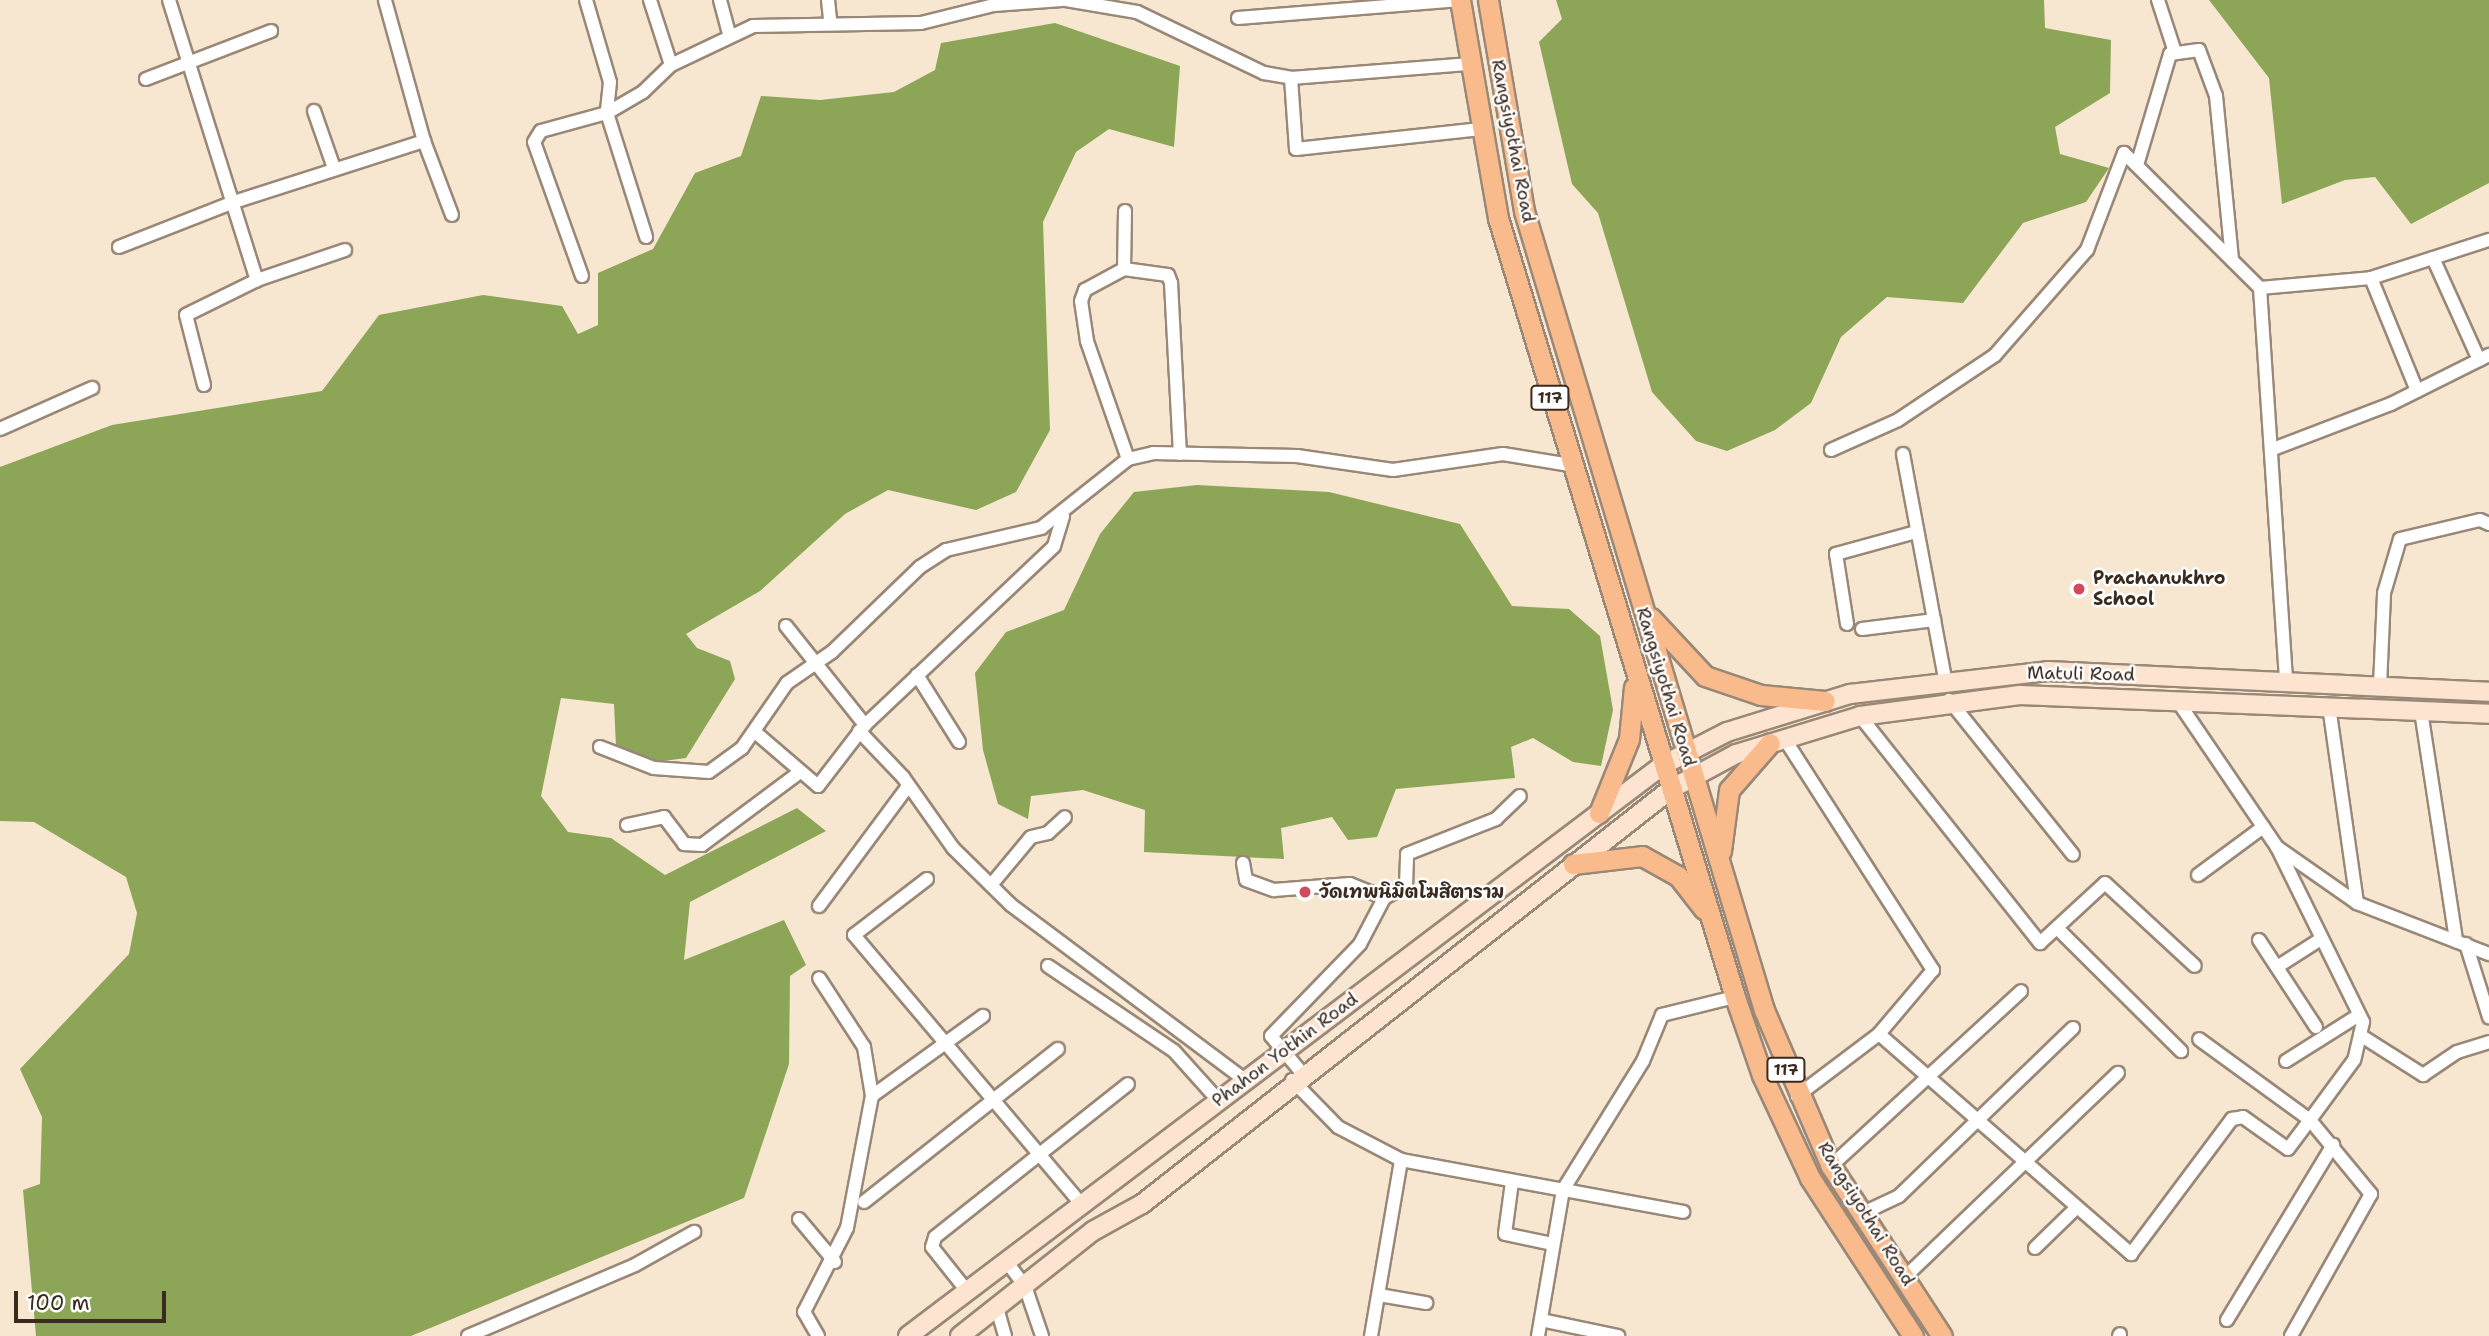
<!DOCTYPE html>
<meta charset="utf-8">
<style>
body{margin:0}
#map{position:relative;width:2489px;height:1336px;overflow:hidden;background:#f7e6d0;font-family:"Shantell Sans","Playpen Sans Thai",sans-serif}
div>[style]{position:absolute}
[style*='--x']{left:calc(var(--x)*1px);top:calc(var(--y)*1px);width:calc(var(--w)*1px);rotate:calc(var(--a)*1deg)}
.forest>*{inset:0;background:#8ca556}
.roads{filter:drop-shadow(2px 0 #987) drop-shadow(-2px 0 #987) drop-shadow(0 2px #987) drop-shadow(0 -2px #987)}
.minor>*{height:12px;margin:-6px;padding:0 6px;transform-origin:6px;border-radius:6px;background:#fff}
.secondary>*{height:18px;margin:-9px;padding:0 9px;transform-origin:9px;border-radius:9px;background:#fde4d1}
.primary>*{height:19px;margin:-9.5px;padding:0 9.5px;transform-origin:9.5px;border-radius:9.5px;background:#fabb8c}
.dots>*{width:19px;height:19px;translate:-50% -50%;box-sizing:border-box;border:4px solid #fff;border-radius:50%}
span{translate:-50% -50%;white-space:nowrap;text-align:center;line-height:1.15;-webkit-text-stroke:5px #fff;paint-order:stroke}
.shield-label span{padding:2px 5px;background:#fff;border:2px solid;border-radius:5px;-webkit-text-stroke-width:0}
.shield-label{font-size:16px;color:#3b2a1e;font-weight:700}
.street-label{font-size:18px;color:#3b2a1e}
.poi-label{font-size:18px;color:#3b2a1e;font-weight:700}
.left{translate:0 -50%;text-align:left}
.scale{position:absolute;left:14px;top:1291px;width:152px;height:32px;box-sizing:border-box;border:4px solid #3b2a1e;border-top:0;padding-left:9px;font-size:21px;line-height:24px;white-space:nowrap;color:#3b2a1e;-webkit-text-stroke:5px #fff;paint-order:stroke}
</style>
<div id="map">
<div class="forest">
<div style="clip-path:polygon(1556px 0,2044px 0,2045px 28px,2111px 40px,2110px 93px,2055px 127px,2060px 154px,2109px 168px,2086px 202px,2023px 223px,1963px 303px,1887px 297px,1841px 337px,1811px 403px,1775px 430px,1727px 451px,1696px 441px,1652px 392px,1598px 213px,1572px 184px,1539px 42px,1562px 19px)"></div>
<div style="clip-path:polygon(2209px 0,2489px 0,2489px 183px,2411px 224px,2375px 177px,2345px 180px,2282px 204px,2269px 78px)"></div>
<div style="clip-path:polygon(1055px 23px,1180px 66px,1174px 147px,1109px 129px,1076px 152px,1043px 222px,1050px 430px,1016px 492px,976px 510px,888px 490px,845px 514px,760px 591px,686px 634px,697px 648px,730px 661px,735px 679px,686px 758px,656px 762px,616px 746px,614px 704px,561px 698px,541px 796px,568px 832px,611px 838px,665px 875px,797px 808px,826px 831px,690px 902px,684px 960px,784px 920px,806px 965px,790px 976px,789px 1064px,744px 1198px,411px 1336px,36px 1336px,23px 1190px,40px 1184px,42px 1117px,20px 1069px,129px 954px,137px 913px,126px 877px,34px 822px,0 821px,0 467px,112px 425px,322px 391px,379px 315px,483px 295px,562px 306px,578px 334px,598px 325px,598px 273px,653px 249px,695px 173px,741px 156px,761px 96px,820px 100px,894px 92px,935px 70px,941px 43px)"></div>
<div style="clip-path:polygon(1197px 485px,1329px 492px,1460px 524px,1512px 606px,1569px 609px,1600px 636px,1613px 710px,1601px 766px,1573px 762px,1533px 738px,1511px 747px,1515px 778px,1396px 789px,1377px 837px,1348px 840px,1332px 817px,1281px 828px,1284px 859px,1144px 852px,1145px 810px,1083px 790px,1031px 796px,1028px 819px,998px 804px,983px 750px,975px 673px,1006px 632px,1064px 610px,1100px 534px,1134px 492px)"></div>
</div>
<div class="roads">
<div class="minor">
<div style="--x:169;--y:0;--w:294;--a:72.6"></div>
<div style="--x:586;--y:0;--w:85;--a:73.7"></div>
<div style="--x:610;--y:82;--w:31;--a:96"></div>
<div style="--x:607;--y:113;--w:130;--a:72.5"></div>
<div style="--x:650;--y:0;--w:68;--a:72.1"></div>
<div style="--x:720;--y:0;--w:34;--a:75"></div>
<div style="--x:828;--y:0;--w:20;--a:84"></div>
<div style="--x:1066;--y:0;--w:72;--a:9.6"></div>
<div style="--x:1137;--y:12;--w:141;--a:25.7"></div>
<div style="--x:1264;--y:73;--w:27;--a:10"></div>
<div style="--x:1291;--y:78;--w:180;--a:-4.5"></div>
<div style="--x:2158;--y:0;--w:55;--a:71.9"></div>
<div style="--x:1238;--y:18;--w:223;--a:-4.6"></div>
<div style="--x:1291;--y:78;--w:71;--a:86"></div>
<div style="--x:1296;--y:149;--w:186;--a:-6.2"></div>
<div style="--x:146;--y:79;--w:134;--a:-21"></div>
<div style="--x:314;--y:111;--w:60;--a:70.7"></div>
<div style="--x:424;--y:141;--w:79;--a:69.3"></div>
<div style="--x:2137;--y:165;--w:116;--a:-73.4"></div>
<div style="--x:2170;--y:54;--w:29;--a:-8"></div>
<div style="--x:2199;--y:50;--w:49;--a:69.7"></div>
<div style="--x:2216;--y:96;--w:165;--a:84.4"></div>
<div style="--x:119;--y:247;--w:123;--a:-21.4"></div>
<div style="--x:234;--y:202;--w:200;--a:-17.8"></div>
<div style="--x:424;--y:141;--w:146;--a:-105.5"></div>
<div style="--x:2433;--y:258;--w:112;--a:65.7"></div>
<div style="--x:1124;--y:269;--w:58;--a:-89"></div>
<div style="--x:582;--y:276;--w:142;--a:-109.7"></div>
<div style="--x:534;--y:142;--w:13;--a:-58"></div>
<div style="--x:541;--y:131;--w:68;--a:-15.3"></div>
<div style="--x:607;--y:113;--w:42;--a:-30.3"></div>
<div style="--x:643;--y:92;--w:39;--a:-44"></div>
<div style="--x:671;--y:65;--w:91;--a:-25.4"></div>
<div style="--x:753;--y:26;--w:168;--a:-1"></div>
<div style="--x:921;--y:23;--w:75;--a:-13.9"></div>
<div style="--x:994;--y:5;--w:68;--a:-4.2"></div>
<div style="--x:2371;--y:278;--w:122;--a:67.8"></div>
<div style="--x:2260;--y:288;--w:111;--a:-5.1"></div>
<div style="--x:2371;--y:278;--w:124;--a:-17.9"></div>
<div style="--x:204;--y:385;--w:72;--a:-104.4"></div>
<div style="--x:186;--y:315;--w:79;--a:-26.2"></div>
<div style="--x:257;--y:280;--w:93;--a:-18.8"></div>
<div style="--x:0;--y:429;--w:101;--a:-24"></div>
<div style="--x:2273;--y:449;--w:126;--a:-20.9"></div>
<div style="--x:2391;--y:404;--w:110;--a:-26.6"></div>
<div style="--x:1831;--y:450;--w:73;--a:-24.1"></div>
<div style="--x:1898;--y:420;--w:117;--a:-33.8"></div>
<div style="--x:1995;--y:355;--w:140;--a:-48.8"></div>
<div style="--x:2087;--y:250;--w:104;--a:-69.1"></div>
<div style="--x:2124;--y:153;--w:192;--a:44.8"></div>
<div style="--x:2260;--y:288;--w:394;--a:86.2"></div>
<div style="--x:1903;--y:454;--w:229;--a:79.4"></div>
<div style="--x:1128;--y:459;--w:125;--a:-109.2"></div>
<div style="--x:1087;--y:341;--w:40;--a:-98.5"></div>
<div style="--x:1081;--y:301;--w:12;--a:-70"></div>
<div style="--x:1085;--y:290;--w:44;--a:-28.3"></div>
<div style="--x:1124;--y:269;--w:44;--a:7.8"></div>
<div style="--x:1168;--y:275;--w:9;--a:69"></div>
<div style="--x:1171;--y:283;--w:171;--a:87"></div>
<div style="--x:1847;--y:624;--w:71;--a:-98.9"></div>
<div style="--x:1836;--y:554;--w:83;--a:-15.4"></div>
<div style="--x:786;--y:626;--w:127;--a:51.4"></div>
<div style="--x:1862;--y:629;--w:73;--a:-7.1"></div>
<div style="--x:917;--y:675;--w:79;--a:57.9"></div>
<div style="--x:2380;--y:686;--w:93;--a:-87.5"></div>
<div style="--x:2384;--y:593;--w:56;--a:-73.5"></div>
<div style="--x:2400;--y:539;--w:82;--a:-13.4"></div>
<div style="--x:2480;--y:520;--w:10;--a:24"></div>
<div style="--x:1949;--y:700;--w:198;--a:51.3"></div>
<div style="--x:2177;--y:700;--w:178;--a:55.8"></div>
<div style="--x:2277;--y:847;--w:98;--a:35"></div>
<div style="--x:2357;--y:903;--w:142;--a:21.1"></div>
<div style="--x:2329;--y:706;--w:199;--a:81.9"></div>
<div style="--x:2421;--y:711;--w:233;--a:81.3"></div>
<div style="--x:1860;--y:716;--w:290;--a:51.6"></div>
<div style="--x:2040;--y:943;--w:88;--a:-42.7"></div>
<div style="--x:2105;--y:883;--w:122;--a:42.7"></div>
<div style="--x:859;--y:731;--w:64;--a:46.3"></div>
<div style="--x:903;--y:777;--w:87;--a:54.8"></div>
<div style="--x:953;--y:848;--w:81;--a:44.5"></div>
<div style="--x:1011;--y:905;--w:292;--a:36.8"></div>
<div style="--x:755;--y:732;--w:83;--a:40.6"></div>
<div style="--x:818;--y:786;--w:77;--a:-52.4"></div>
<div style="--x:865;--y:725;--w:260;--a:-43.4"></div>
<div style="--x:1054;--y:546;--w:31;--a:-73"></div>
<div style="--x:1784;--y:738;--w:276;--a:57.3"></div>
<div style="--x:1933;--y:970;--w:84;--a:130.2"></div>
<div style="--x:1879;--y:1034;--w:103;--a:142.9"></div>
<div style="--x:600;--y:747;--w:58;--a:21.3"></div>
<div style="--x:654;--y:768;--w:55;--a:4.2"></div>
<div style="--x:709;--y:772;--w:41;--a:-36"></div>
<div style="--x:742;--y:748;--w:79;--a:-55.3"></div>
<div style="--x:787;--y:683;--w:55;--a:-34.6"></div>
<div style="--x:832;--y:652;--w:122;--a:-44"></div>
<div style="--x:920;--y:567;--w:31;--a:-33"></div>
<div style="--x:946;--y:550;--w:98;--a:-13"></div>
<div style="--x:1041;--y:528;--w:111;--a:-38.4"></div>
<div style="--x:1128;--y:459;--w:26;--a:-13"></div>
<div style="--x:1153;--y:453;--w:144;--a:1.2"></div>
<div style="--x:1297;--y:456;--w:97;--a:8.3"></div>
<div style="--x:1393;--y:470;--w:111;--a:-8.3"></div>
<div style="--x:1503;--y:454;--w:68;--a:9.3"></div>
<div style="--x:627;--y:825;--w:38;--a:-12"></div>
<div style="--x:664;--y:817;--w:34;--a:53"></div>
<div style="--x:684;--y:844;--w:18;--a:3"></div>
<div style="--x:702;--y:845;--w:122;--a:-36.7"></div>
<div style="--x:2277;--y:847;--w:195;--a:63.8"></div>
<div style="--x:2363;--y:1022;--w:39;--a:103"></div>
<div style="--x:2354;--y:1060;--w:74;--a:126.3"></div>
<div style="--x:2310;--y:1120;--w:96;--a:50.5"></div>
<div style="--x:2371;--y:1194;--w:163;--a:119.4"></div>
<div style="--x:1243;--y:863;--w:17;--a:80"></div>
<div style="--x:1246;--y:880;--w:30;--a:20"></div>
<div style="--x:1274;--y:890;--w:76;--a:-4.5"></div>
<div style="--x:1350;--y:884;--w:37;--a:22"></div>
<div style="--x:2198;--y:875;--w:81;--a:-36.4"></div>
<div style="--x:927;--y:879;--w:92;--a:142.5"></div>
<div style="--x:854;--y:935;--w:352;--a:49.8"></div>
<div style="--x:991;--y:885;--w:62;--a:-50.2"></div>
<div style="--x:1031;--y:837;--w:17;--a:-13"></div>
<div style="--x:1048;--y:833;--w:23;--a:-43"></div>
<div style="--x:819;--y:906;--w:149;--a:-53.4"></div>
<div style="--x:2057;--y:928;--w:175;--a:44.8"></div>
<div style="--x:2259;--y:940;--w:104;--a:56.8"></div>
<div style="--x:2466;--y:944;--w:77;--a:72.5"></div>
<div style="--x:1048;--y:966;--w:152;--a:34"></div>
<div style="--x:1174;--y:1051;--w:66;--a:48.1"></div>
<div style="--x:2277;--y:967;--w:52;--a:-32.5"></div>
<div style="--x:1879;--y:1034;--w:335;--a:41.1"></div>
<div style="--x:2131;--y:1254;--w:169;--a:-53.2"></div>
<div style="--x:2232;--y:1119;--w:11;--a:-10"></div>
<div style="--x:2243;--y:1117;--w:55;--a:35.4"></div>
<div style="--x:2288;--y:1149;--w:36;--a:-53"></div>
<div style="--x:2310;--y:1120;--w:137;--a:-143.9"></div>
<div style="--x:2360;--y:1035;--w:75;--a:32.4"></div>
<div style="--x:2423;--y:1075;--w:41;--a:-34.1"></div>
<div style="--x:2457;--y:1052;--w:34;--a:-17"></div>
<div style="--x:2286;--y:1061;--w:86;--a:-32.2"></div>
<div style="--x:1302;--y:1073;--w:48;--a:-130"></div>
<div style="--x:1271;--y:1036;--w:128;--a:-45.9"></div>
<div style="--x:1360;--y:944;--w:52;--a:-62.4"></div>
<div style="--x:1384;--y:898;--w:25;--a:-29"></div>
<div style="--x:1406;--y:886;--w:32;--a:-88"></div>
<div style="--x:1407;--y:854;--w:96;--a:-21.5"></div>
<div style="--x:1496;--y:819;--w:33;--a:-44"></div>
<div style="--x:1292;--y:1080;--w:66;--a:45.6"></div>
<div style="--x:1338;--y:1127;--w:71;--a:27.6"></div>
<div style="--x:1401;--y:1160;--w:287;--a:10.4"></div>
<div style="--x:872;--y:1096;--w:137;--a:-35.8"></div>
<div style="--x:1831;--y:1166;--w:258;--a:-42.6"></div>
<div style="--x:1512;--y:1182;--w:52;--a:97.7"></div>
<div style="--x:1505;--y:1234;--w:48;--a:12"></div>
<div style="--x:864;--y:1202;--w:247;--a:-38.3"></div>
<div style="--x:1861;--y:1214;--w:42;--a:-25.3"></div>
<div style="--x:1899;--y:1196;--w:242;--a:-44"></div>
<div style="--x:799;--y:1219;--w:56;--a:50.1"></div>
<div style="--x:2035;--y:1248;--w:57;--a:-44.3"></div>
<div style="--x:1006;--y:1261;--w:31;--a:53"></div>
<div style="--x:1025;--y:1286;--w:53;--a:71.2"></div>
<div style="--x:1905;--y:1277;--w:295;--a:-43.8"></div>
<div style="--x:967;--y:1291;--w:56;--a:-128.5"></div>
<div style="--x:932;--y:1247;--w:10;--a:-73"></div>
<div style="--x:935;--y:1237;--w:246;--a:-38.4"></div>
<div style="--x:1379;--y:1295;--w:48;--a:9.7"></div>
<div style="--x:997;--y:1308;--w:29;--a:74"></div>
<div style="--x:1541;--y:1320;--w:79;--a:11.7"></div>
<div style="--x:2227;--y:1320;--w:205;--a:-58.8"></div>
<div style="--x:468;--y:1336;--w:181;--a:-23"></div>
<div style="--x:635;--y:1265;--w:68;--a:-29.2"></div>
<div style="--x:818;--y:1336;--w:28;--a:-120"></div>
<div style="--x:804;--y:1312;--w:94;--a:-62.9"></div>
<div style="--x:847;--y:1228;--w:134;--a:-79.3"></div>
<div style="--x:872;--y:1096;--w:50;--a:-99.3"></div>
<div style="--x:864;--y:1047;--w:82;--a:-123.1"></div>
<div style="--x:1371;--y:1336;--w:179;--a:-80.3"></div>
<div style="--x:1538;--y:1336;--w:148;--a:-80.3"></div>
<div style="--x:1563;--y:1190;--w:152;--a:-58.2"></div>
<div style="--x:1643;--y:1061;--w:50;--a:-67.6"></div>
<div style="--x:1662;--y:1015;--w:75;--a:-13.9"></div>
<div style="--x:2119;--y:1336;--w:2;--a:-63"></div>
</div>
<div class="secondary">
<div style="--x:908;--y:1336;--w:947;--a:-37.1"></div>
<div style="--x:1663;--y:765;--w:72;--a:-27.3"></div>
<div style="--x:1727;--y:732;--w:129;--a:-17.2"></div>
<div style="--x:1850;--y:694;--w:199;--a:-6.6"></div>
<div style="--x:2048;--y:671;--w:441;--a:2.7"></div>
<div style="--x:960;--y:1336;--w:169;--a:-38.3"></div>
<div style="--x:1093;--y:1231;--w:56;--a:-28.9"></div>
<div style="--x:1142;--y:1204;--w:672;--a:-38.11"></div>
<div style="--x:1671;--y:789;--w:74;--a:-28.3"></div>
<div style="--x:1736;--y:754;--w:130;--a:-17"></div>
<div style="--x:1860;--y:716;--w:161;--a:-7.5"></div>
<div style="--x:2020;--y:695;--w:469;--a:2.3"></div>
</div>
<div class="primary">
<div style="--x:1460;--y:0;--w:221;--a:80.1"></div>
<div style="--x:1498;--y:218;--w:814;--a:73.08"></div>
<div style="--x:1735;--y:997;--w:83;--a:70.9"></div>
<div style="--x:1762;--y:1075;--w:114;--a:65"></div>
<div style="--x:1810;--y:1178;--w:189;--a:56.9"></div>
<div style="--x:1488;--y:0;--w:214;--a:80.3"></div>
<div style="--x:1524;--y:211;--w:834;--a:73.28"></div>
<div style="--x:1764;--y:1010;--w:170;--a:66.8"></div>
<div style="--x:1831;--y:1166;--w:203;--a:56.9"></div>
<div style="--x:1651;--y:618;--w:79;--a:47"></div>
<div style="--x:1705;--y:676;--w:59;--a:18.7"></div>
<div style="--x:1761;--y:695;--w:64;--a:5.4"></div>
<div style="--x:1599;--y:813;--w:80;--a:-67.9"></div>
<div style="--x:1629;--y:739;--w:52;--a:-84.5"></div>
<div style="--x:1721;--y:851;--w:62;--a:-82.5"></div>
<div style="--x:1729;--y:790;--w:62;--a:-48.9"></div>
<div style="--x:1573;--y:864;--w:69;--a:-6.6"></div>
<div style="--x:1642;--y:856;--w:41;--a:29.1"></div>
<div style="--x:1678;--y:876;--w:42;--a:51.8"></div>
</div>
</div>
<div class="dots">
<div style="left:2079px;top:589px;background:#d1495b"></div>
<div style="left:1305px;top:892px;background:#d1495b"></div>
</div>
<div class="shield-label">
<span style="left:1550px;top:398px">117</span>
<span style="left:1786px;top:1070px">117</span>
</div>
<div class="street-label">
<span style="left:1513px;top:141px;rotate:79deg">Rangsiyothai Road</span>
<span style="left:2081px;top:674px;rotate:1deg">Matuli Road</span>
<span style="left:1666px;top:687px;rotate:73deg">Rangsiyothai Road</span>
<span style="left:1285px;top:1050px;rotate:-37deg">Phahon Yothin Road</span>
<span style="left:1866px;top:1214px;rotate:58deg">Rangsiyothai Road</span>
</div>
<div class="poi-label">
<span class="left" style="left:2093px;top:589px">Prachanukhro<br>School</span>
<span class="left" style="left:1319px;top:892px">วัดเทพนิมิตโฆสิตาราม</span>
</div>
<div class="scale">100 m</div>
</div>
